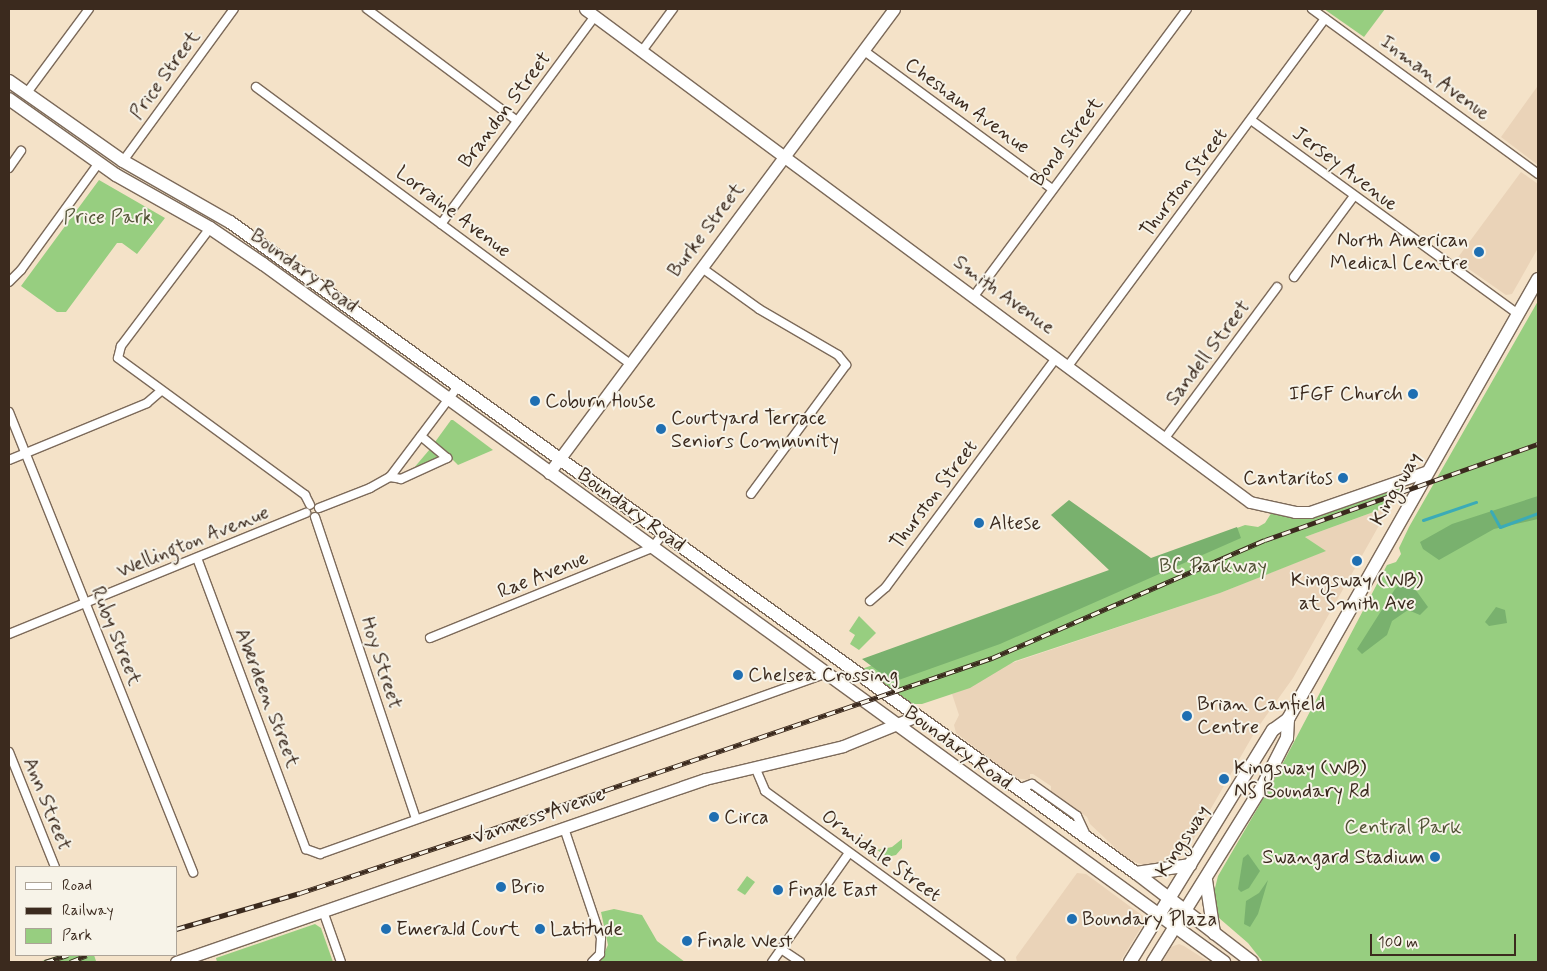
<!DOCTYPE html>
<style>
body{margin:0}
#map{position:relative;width:1547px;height:971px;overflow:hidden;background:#f4e2c8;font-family:Mynerve,sans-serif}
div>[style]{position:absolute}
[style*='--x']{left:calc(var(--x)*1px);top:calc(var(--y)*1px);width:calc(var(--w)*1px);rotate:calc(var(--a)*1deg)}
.built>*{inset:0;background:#ead3b8}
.green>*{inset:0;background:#97ce80}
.forest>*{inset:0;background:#79b16e}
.stream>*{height:3px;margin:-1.5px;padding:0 1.5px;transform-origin:1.5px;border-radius:1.5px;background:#3babb7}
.roads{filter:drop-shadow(1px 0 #7c6a5a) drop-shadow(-1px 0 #7c6a5a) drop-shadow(0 1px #7c6a5a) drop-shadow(0 -1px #7c6a5a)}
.street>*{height:8px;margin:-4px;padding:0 4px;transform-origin:4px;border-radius:4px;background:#fff}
.secondary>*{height:11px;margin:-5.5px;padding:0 5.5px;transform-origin:5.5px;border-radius:5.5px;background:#fff}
.primary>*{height:12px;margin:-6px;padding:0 6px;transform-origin:6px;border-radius:6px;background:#fff}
.rail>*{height:5px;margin-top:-2.5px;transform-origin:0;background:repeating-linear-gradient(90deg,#f7f3e8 0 9px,#3b2a1e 0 18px);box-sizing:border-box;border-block:1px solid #3b2a1e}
.dots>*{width:14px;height:14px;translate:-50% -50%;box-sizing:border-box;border:2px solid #f7f3e8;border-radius:50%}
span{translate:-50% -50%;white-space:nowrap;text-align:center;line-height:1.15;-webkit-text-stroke:4px #f7f3e8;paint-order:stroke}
.street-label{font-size:20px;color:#3b2a1e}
.park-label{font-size:20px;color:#525336}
.poi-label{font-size:20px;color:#3b2a1e}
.right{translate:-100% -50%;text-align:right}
.left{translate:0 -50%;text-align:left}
.frame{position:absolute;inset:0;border:10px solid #3b2a1e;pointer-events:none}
.legend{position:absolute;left:15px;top:866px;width:162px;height:90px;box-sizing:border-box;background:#f7f3e8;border:1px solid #aca397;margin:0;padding:6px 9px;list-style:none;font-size:15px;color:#3b2a1e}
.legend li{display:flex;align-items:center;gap:10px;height:25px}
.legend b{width:25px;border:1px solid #aca397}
.scale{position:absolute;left:1370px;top:934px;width:146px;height:22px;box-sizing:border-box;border:2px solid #3b2a1e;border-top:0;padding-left:6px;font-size:15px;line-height:18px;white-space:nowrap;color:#3b2a1e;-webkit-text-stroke:4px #f7f3e8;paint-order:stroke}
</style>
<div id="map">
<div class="built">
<div style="clip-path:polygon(1537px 87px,1538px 88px,1538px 165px,1501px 137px)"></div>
<div style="clip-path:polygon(1521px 172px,1538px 184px,1538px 248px,1512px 294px,1506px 295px,1456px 260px)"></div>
<div style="clip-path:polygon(1390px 506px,1293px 678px,1256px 730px,1186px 852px,1176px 862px,1146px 866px,1127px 859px,1090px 824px,1087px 817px,1051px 792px,1051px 786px,1033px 774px,1030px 774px,1030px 780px,1015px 778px,956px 733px,954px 725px,959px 715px,952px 694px,970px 687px,1000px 667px,1220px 593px,1325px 551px,1305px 537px)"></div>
<div style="clip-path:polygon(1077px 873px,1086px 874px,1143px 916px,1142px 926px,1120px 962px,1017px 962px,1016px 957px)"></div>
<div style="clip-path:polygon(1179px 944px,1184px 946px,1209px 962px,1162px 962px,1171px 947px)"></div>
</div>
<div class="green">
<div style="clip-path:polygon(1324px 9px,1385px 9px,1364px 37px)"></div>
<div style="clip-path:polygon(99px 180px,165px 218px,137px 254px,122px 243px,117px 243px,66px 312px,57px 312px,21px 286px)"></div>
<div style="clip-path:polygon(1538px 301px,1538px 962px,1263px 962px,1248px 943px,1219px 918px,1214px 892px,1218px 876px,1274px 780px,1387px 565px,1396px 562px,1401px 554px,1399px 548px,1409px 527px)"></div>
<div style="clip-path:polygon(451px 420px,453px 420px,493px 450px,458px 465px,435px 442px)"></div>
<div style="clip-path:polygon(430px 449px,437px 454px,437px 459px,413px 469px)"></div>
<div style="clip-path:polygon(1402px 486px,1390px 506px,1305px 537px,1326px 551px,1220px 593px,1015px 661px,970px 688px,922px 704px,911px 704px,862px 669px,1245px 525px,1258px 527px,1265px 523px,1272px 512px,1284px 514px)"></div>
<div style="clip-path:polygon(859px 616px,876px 633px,859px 650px,850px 644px,855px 635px,849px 631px)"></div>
<div style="clip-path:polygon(902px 839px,902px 848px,896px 855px,887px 857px,877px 850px,892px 847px)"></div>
<div style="clip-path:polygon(747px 876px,755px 882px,745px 895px,737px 890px)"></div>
<div style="clip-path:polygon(614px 909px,642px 915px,657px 941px,685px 962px,600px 962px,608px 945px,601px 912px)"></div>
<div style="clip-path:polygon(315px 924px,321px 928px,333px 962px,217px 962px,216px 958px)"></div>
<div style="clip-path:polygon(60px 955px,94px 955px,96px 961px,39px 962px)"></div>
</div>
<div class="forest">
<div style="clip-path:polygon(1538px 496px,1538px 519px,1494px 529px,1439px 560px,1423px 549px,1420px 542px,1452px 524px)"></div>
<div style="clip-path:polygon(1069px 500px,1151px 558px,1237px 527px,1241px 538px,1000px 644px,893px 682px,862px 659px,1109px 570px,1051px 515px)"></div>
<div style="clip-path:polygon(1407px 578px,1428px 607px,1420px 615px,1408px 610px,1392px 621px,1387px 635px,1362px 654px,1357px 649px,1395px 589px)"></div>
<div style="clip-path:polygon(1496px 607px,1505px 610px,1507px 623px,1489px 626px,1485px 622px)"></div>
<div style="clip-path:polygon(1248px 854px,1260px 871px,1249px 888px,1241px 892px,1238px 889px,1243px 858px)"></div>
<div style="clip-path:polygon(1268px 880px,1258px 914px,1250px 927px,1244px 924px,1246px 901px,1259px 893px)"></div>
</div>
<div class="stream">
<div style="--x:1491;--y:511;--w:18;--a:61"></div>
<div style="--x:1500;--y:527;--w:40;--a:-20.2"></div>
<div style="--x:1423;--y:520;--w:56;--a:-18.8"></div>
</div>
<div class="roads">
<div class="street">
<div style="--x:367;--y:9;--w:187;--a:36.7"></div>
<div style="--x:1312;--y:9;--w:280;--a:36.1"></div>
<div style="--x:863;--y:50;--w:235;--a:36.3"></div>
<div style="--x:642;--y:51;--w:52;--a:-53.6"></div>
<div style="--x:256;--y:87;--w:465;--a:36.5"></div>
<div style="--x:26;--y:94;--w:106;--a:-53.5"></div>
<div style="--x:1251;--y:120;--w:330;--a:36"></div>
<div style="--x:123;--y:161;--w:188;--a:-53.9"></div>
<div style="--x:9;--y:168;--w:21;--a:-55"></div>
<div style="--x:441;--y:224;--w:259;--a:-53.5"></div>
<div style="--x:210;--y:228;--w:148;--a:127"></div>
<div style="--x:121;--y:346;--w:12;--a:104"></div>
<div style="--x:118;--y:358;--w:232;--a:36.2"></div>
<div style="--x:305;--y:495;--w:11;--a:63"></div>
<div style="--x:702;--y:268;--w:70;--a:35.7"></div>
<div style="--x:759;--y:309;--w:91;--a:30.2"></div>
<div style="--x:838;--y:355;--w:13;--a:51"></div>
<div style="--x:846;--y:365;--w:160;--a:126.4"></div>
<div style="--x:1294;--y:277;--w:101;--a:-53.5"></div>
<div style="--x:9;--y:282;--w:17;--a:-45"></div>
<div style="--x:21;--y:270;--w:131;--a:-54"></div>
<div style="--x:974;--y:296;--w:357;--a:-53.4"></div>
<div style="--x:1068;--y:366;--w:432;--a:-53.5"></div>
<div style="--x:9;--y:412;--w:496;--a:68.2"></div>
<div style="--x:1165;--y:438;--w:188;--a:-53.4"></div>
<div style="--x:9;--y:460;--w:149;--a:-22.4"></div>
<div style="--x:147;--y:403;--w:18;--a:-41"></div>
<div style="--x:390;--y:477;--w:11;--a:10"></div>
<div style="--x:401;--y:479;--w:51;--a:-24.5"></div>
<div style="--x:447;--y:458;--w:34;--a:-140"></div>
<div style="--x:319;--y:508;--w:55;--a:-21.4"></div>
<div style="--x:370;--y:488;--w:23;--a:-29"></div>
<div style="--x:390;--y:477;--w:115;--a:-53.1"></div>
<div style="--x:315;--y:517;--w:318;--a:71.5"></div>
<div style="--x:197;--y:558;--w:311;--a:69.5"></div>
<div style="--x:306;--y:849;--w:15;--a:20"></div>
<div style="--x:320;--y:854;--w:536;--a:-19.62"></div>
<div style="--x:870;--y:601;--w:21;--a:-41"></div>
<div style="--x:886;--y:587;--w:285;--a:-53.4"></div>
<div style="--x:9;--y:634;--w:321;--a:-22.2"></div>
<div style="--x:430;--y:638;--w:240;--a:-22.1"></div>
<div style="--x:652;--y:548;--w:18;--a:-52"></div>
<div style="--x:9;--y:752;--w:124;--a:68.2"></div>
<div style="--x:755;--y:767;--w:26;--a:67"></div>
<div style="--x:765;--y:791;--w:291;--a:36"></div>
<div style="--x:1018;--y:789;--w:15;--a:-20"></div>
<div style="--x:1032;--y:784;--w:55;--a:35.4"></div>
<div style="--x:1077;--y:816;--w:21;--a:65"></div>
<div style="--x:564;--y:828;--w:116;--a:71.4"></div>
<div style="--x:601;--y:938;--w:16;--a:94"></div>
<div style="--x:600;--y:954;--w:11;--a:135"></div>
<div style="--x:323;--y:911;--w:54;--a:70.6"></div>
<div style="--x:781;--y:949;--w:23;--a:34"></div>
<div style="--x:772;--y:962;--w:133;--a:-54.8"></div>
</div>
<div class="secondary">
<div style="--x:585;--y:9;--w:828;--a:36.55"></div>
<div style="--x:1250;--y:502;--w:46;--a:12.5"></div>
<div style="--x:1295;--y:512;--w:15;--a:0"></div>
<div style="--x:1310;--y:512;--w:125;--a:-19.2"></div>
<div style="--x:549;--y:473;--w:578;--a:-53.37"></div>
<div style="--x:176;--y:962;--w:560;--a:-19.08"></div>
<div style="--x:705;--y:779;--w:142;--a:-13.4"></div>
<div style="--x:843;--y:746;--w:80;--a:-22.1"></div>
</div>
<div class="primary">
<div style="--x:9;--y:81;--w:139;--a:35.1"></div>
<div style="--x:123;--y:161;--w:123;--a:29.7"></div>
<div style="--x:230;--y:222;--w:1116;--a:35.7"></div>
<div style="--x:1136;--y:873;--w:146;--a:37.5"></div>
<div style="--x:9;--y:99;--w:131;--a:35.4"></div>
<div style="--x:116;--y:175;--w:108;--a:29.4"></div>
<div style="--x:210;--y:228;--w:64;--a:34.2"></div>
<div style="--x:263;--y:264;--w:1188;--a:35.99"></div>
<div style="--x:1136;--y:873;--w:55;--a:-8.4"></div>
<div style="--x:1206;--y:880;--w:54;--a:81.4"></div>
<div style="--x:1130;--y:962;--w:273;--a:-58.4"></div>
<div style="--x:1273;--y:730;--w:19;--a:-36"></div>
<div style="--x:1288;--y:719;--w:506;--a:-60.4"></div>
<div style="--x:1153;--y:962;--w:206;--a:-58.1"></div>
<div style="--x:1262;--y:787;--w:55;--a:-63"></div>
<div style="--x:1287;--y:738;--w:19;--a:-87"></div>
</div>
</div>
<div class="rail">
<div style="--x:176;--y:929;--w:129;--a:-16.2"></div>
<div style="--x:300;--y:893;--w:196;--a:-18.4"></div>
<div style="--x:486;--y:831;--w:535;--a:-18.88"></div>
<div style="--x:992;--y:658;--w:297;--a:-23.4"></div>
<div style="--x:1265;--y:540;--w:289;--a:-19.4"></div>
<div style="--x:45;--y:962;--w:24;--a:-17"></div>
<div style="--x:70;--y:962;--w:18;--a:-22"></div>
</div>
<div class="dots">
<div style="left:1479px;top:252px;background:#1f6fb2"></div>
<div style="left:1413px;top:394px;background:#1f6fb2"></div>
<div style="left:535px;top:401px;background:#1f6fb2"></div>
<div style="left:661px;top:429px;background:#1f6fb2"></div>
<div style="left:1343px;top:478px;background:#1f6fb2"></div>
<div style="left:979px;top:523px;background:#1f6fb2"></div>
<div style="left:1357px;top:561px;background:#1f6fb2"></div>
<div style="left:738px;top:675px;background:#1f6fb2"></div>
<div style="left:1187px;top:716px;background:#1f6fb2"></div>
<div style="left:1224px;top:779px;background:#1f6fb2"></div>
<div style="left:714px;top:817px;background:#1f6fb2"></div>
<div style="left:1435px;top:857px;background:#1f6fb2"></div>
<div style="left:501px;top:887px;background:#1f6fb2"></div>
<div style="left:778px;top:890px;background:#1f6fb2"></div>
<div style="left:1072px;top:919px;background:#1f6fb2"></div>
<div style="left:386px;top:929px;background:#1f6fb2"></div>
<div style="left:540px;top:929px;background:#1f6fb2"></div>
<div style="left:687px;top:941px;background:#1f6fb2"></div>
</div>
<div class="street-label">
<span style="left:165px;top:75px;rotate:-54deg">Price Street</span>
<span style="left:1435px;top:78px;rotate:36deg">Inman Avenue</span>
<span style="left:967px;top:106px;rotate:36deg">Chesham Avenue</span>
<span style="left:505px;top:110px;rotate:-53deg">Brandon Street</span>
<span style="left:1067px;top:142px;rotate:-53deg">Bond Street</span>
<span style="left:1345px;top:169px;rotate:37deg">Jersey Avenue</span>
<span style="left:1184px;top:183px;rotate:-53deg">Thurston Street</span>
<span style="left:453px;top:212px;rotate:37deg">Lorraine Avenue</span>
<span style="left:706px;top:230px;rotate:-53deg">Burke Street</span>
<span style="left:304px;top:271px;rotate:36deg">Boundary Road</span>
<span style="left:1004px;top:295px;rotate:36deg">Smith Avenue</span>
<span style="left:1208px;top:353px;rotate:-53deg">Sandell Street</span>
<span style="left:1396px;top:489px;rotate:-60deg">Kingsway</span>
<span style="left:934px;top:495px;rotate:-53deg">Thurston Street</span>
<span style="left:631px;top:510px;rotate:36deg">Boundary Road</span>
<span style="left:193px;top:542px;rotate:-22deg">Wellington Avenue</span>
<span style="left:543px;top:575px;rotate:-22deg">Rae Avenue</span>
<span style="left:116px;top:636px;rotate:68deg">Ruby Street</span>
<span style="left:381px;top:663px;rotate:72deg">Hoy Street</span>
<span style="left:267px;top:698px;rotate:69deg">Aberdeen Street</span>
<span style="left:958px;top:748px;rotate:36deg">Boundary Road</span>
<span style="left:47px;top:804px;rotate:68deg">Ann Street</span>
<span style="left:539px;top:816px;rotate:-19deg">Vanness Avenue</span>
<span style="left:1183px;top:841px;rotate:-57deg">Kingsway</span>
<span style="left:881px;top:856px;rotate:36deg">Ormidale Street</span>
</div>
<div class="park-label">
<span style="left:108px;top:217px">Price Park</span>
<span style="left:1213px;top:566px">BC Parkway</span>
<span style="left:1403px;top:827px">Central Park</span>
</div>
<div class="poi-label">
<span class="right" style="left:1468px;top:252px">North American<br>Medical Centre</span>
<span class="right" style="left:1403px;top:394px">IFGF Church</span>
<span class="left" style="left:545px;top:401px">Coburn House</span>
<span class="left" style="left:671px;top:430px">Courtyard Terrace<br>Seniors Community</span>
<span class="right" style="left:1333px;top:478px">Cantaritos</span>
<span class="left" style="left:989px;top:523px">Altese</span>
<span style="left:1357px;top:592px">Kingsway (WB)<br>at Smith Ave</span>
<span class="left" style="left:748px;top:675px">Chelsea Crossing</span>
<span class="left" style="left:1197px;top:716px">Brian Canfield<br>Centre</span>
<span class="left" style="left:1234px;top:780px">Kingsway (WB)<br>NS Boundary Rd</span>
<span class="left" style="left:724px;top:817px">Circa</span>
<span class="right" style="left:1425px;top:857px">Swangard Stadium</span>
<span class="left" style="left:511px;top:887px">Brio</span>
<span class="left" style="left:788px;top:890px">Finale East</span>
<span class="left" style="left:1082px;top:919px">Boundary Plaza</span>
<span class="left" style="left:396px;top:929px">Emerald Court</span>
<span class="left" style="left:550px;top:929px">Latitude</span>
<span class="left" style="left:697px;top:941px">Finale West</span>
</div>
<div class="frame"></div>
<ul class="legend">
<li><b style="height:6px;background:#fff"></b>Road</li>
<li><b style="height:6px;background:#3b2a1e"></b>Railway</li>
<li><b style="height:14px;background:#97ce80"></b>Park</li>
</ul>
<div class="scale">100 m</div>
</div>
